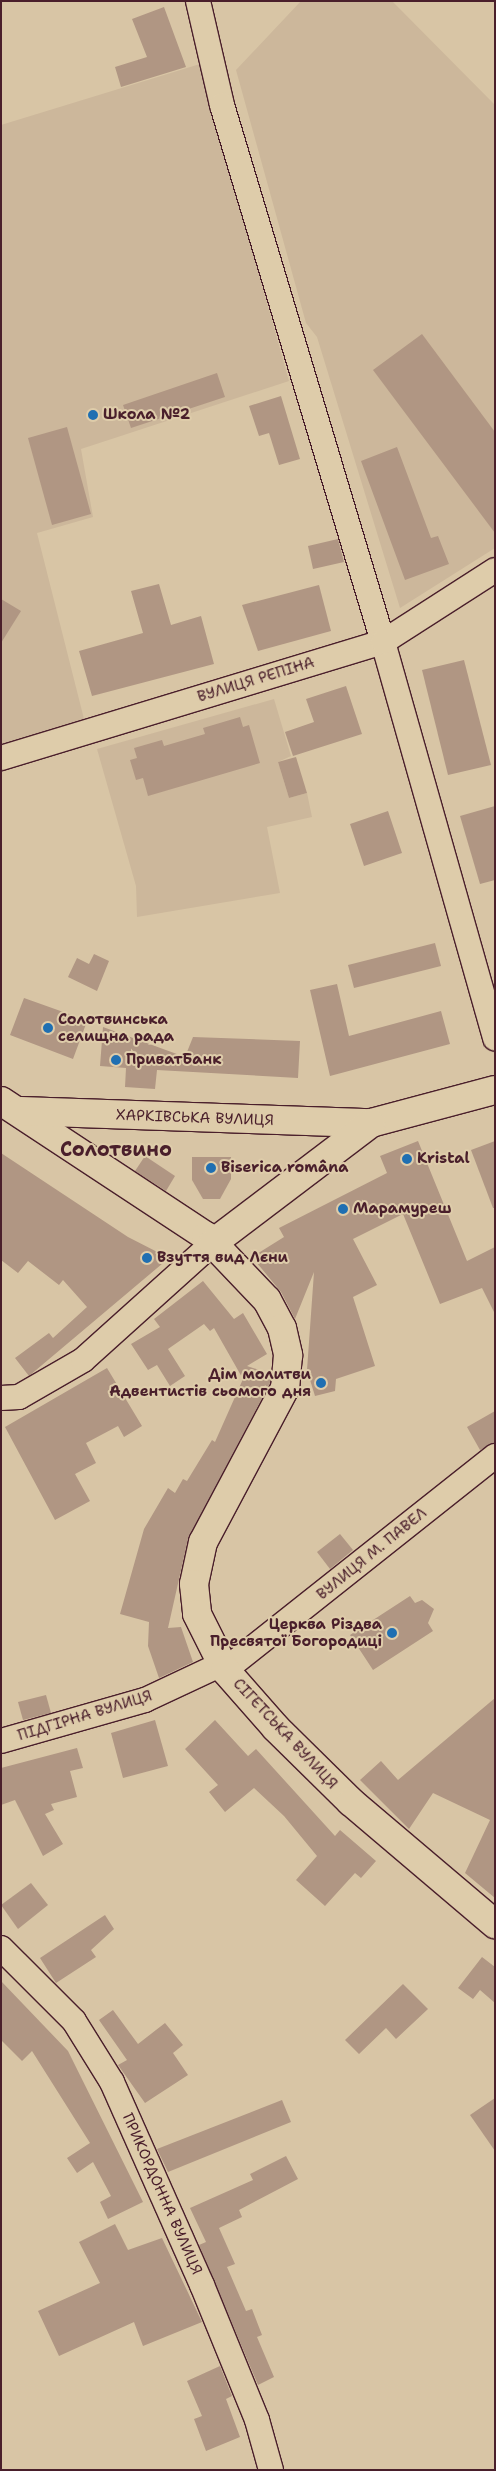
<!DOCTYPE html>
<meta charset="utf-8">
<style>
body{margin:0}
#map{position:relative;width:496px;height:2471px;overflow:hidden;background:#d8c5a5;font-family:"Shantell Sans",sans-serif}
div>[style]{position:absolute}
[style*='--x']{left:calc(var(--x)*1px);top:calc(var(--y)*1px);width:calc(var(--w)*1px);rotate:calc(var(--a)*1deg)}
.built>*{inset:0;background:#ccb79b}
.building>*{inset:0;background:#b09683}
.roads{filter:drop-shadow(1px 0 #4a1f2b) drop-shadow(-1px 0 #4a1f2b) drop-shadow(0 1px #4a1f2b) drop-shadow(0 -1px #4a1f2b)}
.street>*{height:24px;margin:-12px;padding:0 12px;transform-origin:12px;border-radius:12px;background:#deccaa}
.secondary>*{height:28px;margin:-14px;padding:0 14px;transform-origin:14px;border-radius:14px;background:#deccaa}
.dots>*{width:14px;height:14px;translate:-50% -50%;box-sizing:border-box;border:2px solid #deccaa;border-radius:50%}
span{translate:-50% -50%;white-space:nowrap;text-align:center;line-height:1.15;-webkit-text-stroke:4px #deccaa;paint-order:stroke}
.poi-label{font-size:15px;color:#4a1f2b;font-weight:700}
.left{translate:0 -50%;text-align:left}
.right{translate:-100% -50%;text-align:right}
.street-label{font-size:15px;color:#4a1f2b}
.district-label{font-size:20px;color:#4a1f2b;font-weight:700}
.frame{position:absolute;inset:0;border:2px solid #4a1f2b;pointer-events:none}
</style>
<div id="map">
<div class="built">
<div style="clip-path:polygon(301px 1px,392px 1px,495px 105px,495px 548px,400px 608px,317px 337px,306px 323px,236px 70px)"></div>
<div style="clip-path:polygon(200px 64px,289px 381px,81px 449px,93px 517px,37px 533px,84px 719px,1px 746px,1px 125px)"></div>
<div style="clip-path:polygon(274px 699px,291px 756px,278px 762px,289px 798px,307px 793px,312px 817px,267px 827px,280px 893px,137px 917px,136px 886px,97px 749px)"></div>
</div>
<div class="building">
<div style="clip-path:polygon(164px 7px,186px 67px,121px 87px,115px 67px,147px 57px,132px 19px)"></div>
<div style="clip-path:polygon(422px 334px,495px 432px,495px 533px,373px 370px)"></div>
<div style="clip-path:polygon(217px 373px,225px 397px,131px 428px,123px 405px)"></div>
<div style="clip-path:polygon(281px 396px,300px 459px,279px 465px,269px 433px,259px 436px,249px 406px)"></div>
<div style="clip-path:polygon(67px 427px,91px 514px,52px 525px,28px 438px)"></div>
<div style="clip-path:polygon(397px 447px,431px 538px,438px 536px,449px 564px,405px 580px,361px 461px)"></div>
<div style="clip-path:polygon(338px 539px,344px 562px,313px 569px,308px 546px)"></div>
<div style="clip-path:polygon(159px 584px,171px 625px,201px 616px,214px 664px,92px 696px,79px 651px,143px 633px,131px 591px)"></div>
<div style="clip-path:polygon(319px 585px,331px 631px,258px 651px,242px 605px)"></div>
<div style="clip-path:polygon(1px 599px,21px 611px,1px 643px)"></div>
<div style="clip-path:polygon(464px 660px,491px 765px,448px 775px,422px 670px)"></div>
<div style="clip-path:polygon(346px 686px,362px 734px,293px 756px,285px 732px,314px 722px,306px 699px)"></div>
<div style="clip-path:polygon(240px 717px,243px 727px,249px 725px,260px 763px,148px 796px,143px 778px,136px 780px,130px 760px,137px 758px,134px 748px,162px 740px,164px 746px,205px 734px,203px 728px)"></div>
<div style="clip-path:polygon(296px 757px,307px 793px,289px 798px,278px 762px)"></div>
<div style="clip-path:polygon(495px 806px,495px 880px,480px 884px,460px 816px)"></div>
<div style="clip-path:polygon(388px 811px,402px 853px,364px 866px,350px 824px)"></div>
<div style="clip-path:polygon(435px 943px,441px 966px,354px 988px,348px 965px)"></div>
<div style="clip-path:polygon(94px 954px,109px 961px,97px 991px,68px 977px,77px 958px,89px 964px)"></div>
<div style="clip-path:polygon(337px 984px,349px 1036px,441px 1011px,450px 1044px,330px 1076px,310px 990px)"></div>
<div style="clip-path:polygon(24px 998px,83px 1019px,81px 1023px,86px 1024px,73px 1059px,10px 1035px)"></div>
<div style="clip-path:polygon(103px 1027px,185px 1057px,193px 1037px,300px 1041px,298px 1078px,157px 1070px,155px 1089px,125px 1087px,126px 1068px,100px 1066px)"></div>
<div style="clip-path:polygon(418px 1141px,467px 1261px,495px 1247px,495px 1314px,482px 1288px,440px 1304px,403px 1214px,353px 1239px,377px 1285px,353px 1297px,375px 1366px,336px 1379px,335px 1391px,315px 1396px,307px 1370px,314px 1272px,295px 1319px,281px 1292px,252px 1257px,284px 1237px,279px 1228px,387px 1173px,380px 1156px)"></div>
<div style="clip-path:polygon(495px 1141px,495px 1208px,493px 1208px,471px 1150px)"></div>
<div style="clip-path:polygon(1px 1153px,128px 1237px,169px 1258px,29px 1376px,15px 1358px,49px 1333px,53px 1338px,87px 1307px,63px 1280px,59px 1285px,28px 1261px,18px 1273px,1px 1260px)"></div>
<div style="clip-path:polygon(145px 1156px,175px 1176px,166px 1191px,135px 1171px)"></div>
<div style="clip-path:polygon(192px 1157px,231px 1157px,231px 1179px,220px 1199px,203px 1199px,192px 1180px)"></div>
<div style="clip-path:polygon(203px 1281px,234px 1319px,243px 1313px,267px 1354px,247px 1366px,271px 1374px,270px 1383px,188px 1539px,168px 1628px,181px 1627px,193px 1662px,159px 1678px,148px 1646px,149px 1622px,120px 1614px,144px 1529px,168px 1488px,175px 1493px,183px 1479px,187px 1481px,212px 1440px,215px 1442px,243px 1379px,214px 1328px,210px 1331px,204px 1324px,168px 1349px,185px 1376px,170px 1386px,157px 1365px,148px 1370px,131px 1344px,160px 1327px,154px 1319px)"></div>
<div style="clip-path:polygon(107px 1368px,142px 1426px,124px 1437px,118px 1426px,86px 1443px,96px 1463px,75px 1474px,90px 1501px,55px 1520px,5px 1427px)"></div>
<div style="clip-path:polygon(495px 1411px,495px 1443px,480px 1450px,467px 1427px)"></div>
<div style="clip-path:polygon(340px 1534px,353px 1550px,330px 1569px,317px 1552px)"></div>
<div style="clip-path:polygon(410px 1596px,415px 1603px,422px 1600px,434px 1609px,428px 1623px,433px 1631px,373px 1670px,350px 1635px)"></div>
<div style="clip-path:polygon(46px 1695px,51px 1713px,23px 1720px,18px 1702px)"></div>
<div style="clip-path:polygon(495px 1698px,495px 1898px,465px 1873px,490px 1820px,433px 1793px,409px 1829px,360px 1780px,381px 1761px,398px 1780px)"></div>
<div style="clip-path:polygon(155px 1720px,168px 1766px,123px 1778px,111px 1733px)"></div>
<div style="clip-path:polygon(215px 1720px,248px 1756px,256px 1749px,335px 1836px,340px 1830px,376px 1861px,361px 1878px,355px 1873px,325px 1906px,296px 1880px,317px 1856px,284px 1816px,254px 1788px,225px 1812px,209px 1792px,218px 1785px,185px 1749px)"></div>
<div style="clip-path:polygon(77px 1748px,83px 1768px,70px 1771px,77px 1797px,51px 1804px,54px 1810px,45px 1814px,63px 1844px,43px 1856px,15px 1800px,1px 1805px,1px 1768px)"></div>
<div style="clip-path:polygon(31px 1883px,48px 1905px,18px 1929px,1px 1905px)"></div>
<div style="clip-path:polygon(105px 1915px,114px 1929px,91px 1950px,96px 1957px,56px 1983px,40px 1958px)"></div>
<div style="clip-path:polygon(482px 1957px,495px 1967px,495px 2003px,480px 1990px,473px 1999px,458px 1988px)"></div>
<div style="clip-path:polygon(1px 1981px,68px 2051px,143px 2202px,108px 2219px,100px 2202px,111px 2196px,93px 2162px,77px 2173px,67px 2158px,90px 2143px,32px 2051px,22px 2061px,1px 2040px)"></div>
<div style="clip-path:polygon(403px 1984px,428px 2009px,396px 2039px,386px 2028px,359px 2054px,345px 2040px)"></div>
<div style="clip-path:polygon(113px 2010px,138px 2044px,165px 2023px,183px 2045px,173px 2053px,188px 2075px,145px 2103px,118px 2065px,127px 2060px,99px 2020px)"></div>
<div style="clip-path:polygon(495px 2098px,495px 2151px,470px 2115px)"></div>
<div style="clip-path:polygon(282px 2100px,291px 2122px,168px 2172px,157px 2149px)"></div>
<div style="clip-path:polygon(286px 2156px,298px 2179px,239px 2210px,242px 2217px,219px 2228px,235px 2264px,227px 2267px,246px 2311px,252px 2309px,262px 2335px,257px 2337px,274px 2377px,258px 2385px,199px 2245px,206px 2242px,190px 2208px,253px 2180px,250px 2174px)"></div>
<div style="clip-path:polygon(115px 2224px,128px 2250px,162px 2238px,202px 2322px,143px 2346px,134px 2322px,59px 2356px,38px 2311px,100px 2283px,79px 2242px)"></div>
<div style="clip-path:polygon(220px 2366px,232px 2396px,226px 2399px,240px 2437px,206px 2451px,194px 2419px,202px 2416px,187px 2381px)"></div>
</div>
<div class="roads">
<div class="street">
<div style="--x:198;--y:1;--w:107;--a:77"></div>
<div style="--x:222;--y:105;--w:561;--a:73.31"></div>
<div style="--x:383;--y:642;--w:412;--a:74.2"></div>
<div style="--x:1;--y:758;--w:399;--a:-16.9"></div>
<div style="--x:383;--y:642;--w:133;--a:-32.7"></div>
<div style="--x:1;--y:1398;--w:18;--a:-3"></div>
<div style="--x:19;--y:1397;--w:74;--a:-30"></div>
<div style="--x:83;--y:1360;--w:175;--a:-42"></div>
<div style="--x:225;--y:1670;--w:345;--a:-38.4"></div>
<div style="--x:1;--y:1741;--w:150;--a:-15.9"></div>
<div style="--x:145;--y:1700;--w:85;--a:-25.1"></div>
<div style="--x:1;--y:1948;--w:103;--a:45"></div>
<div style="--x:74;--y:2021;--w:72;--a:58.1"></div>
<div style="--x:112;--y:2082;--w:222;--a:66.1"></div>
<div style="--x:202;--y:2285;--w:146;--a:67.8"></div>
<div style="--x:257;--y:2420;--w:52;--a:74.4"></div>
</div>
<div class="secondary">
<div style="--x:1;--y:1101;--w:245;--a:33.4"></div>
<div style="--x:206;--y:1236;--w:88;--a:46.4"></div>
<div style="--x:267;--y:1300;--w:32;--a:62"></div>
<div style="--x:282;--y:1328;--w:28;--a:77"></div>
<div style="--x:288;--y:1355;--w:33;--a:95"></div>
<div style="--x:285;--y:1388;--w:174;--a:118"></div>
<div style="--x:203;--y:1542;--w:43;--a:102.1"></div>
<div style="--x:194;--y:1584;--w:30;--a:84"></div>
<div style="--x:197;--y:1614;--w:63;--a:63.4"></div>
<div style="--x:225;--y:1670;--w:77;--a:48.7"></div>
<div style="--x:276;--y:1728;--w:105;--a:44.6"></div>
<div style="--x:351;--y:1802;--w:189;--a:40.3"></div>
<div style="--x:21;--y:1111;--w:350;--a:2"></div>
<div style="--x:371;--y:1123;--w:128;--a:-14.9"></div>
<div style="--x:213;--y:1243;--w:198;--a:-37.2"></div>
</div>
</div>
<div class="dots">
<div style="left:93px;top:415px;background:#1f6fb2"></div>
<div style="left:48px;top:1028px;background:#1f6fb2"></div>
<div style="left:116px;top:1060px;background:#1f6fb2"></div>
<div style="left:407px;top:1159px;background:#1f6fb2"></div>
<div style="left:211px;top:1168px;background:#1f6fb2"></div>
<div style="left:343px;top:1209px;background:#1f6fb2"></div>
<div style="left:147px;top:1258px;background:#1f6fb2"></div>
<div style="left:321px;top:1383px;background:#1f6fb2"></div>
<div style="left:392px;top:1633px;background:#1f6fb2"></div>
</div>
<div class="poi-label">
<span class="left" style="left:103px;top:415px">Школа №2</span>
<span class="left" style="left:58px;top:1028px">Солотвинська<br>селищна рада</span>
<span class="left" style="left:126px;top:1060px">ПриватБанк</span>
<span class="left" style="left:417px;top:1159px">Kristal</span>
<span class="left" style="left:221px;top:1168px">Biserica româna</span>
<span class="left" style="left:353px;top:1209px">Марамуреш</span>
<span class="left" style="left:157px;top:1258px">Взуття вид Лєни</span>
<span class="right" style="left:311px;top:1383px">Дім молитви<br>Адвентистів сьомого дня</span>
<span class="right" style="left:382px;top:1633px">Церква Різдва<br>Пресвятої Богородиці</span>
</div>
<div class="street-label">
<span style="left:256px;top:680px;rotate:-17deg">ВУЛИЦЯ РЕПІНА</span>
<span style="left:195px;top:1118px;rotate:2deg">ХАРКІВСЬКА ВУЛИЦЯ</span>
<span style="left:372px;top:1554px;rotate:-39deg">ВУЛИЦЯ М. ПАВЕЛ</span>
<span style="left:85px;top:1716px;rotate:-17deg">ПІДГІРНА ВУЛИЦЯ</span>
<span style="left:285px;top:1734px;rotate:47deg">СІГЕТСЬКА ВУЛИЦЯ</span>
<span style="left:162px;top:2194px;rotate:66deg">ПРИКОРДОННА ВУЛИЦЯ</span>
</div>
<div class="district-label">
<span style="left:116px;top:1149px">Солотвино</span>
</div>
<div class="frame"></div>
</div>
